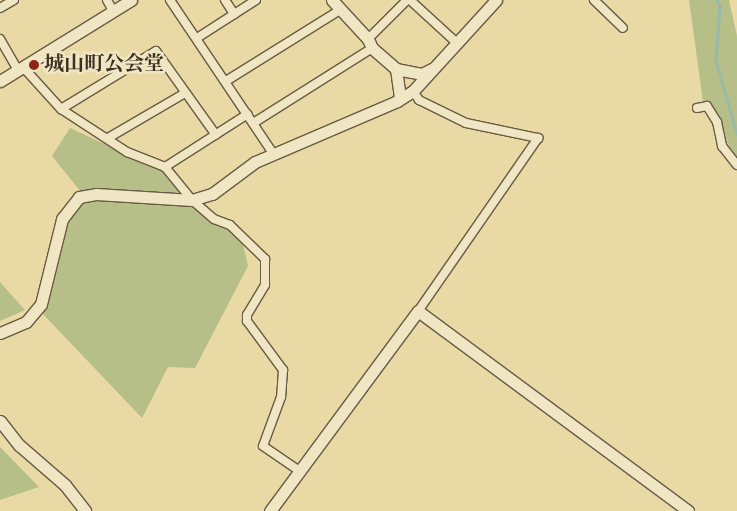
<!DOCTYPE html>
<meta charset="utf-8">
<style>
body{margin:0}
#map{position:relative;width:737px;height:511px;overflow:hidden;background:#e9d9a5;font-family:Vollkorn,"Noto Serif JP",serif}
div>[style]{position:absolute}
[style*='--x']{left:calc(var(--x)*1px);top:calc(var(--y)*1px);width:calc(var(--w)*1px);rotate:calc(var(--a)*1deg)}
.green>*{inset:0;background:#b6bf87}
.stream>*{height:2.5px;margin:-1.25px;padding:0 1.25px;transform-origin:1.25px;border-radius:1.25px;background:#97baaa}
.roads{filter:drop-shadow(1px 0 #685a44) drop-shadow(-1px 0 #685a44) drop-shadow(0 1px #685a44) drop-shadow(0 -1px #685a44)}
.street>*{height:8px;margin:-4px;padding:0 4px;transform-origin:4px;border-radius:4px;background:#f1e6c4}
.secondary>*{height:11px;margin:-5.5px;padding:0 5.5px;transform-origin:5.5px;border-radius:5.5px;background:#f1e6c4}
.dots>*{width:14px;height:14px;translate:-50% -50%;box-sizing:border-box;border:2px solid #f1e6c4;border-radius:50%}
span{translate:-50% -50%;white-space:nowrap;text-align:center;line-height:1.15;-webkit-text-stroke:5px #f1e6c4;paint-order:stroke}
.poi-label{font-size:20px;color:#3d3023;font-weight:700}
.left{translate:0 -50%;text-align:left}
</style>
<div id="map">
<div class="green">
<div style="clip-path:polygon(689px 0,729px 0,737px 36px,737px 158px,727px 142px,719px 114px,703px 102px)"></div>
<div style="clip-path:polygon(70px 128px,163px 171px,190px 206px,239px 227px,248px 266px,195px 368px,168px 367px,142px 418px,43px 314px,64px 231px,81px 192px,52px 156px)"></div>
<div style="clip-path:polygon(0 282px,25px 310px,0 321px)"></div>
<div style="clip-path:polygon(0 447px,39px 487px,0 500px)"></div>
</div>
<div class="stream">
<div style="--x:717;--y:0;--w:7;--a:63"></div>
<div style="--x:720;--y:6;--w:54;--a:94.2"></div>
<div style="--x:716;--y:60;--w:77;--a:74.2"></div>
</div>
<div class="roads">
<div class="street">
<div style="--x:107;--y:0;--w:13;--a:61"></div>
<div style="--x:170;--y:0;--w:187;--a:56.1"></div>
<div style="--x:225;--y:0;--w:17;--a:57"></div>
<div style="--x:410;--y:0;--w:64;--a:42.5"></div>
<div style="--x:594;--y:0;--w:40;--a:44"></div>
<div style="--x:0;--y:8;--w:16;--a:-30"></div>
<div style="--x:197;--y:38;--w:70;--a:-32.8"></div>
<div style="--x:0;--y:39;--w:36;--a:60"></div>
<div style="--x:368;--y:39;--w:55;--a:-45"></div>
<div style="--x:23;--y:67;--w:57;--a:47.9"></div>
<div style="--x:61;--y:109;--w:79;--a:33.1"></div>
<div style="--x:127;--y:152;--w:41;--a:21.5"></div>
<div style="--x:165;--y:167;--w:43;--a:50.7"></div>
<div style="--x:192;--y:200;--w:29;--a:41"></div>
<div style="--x:214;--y:219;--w:17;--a:21"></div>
<div style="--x:230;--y:225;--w:49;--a:44.2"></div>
<div style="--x:265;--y:259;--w:26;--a:90"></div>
<div style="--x:265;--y:285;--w:35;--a:121"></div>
<div style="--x:247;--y:315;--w:6;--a:90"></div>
<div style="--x:247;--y:321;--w:61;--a:53.7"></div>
<div style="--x:283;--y:370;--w:27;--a:94"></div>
<div style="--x:281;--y:397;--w:52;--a:110.2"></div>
<div style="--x:263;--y:446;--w:42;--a:34.4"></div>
<div style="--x:226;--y:81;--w:134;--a:-31.9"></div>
<div style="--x:413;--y:91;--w:11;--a:56"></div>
<div style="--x:419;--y:100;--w:52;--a:26.1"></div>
<div style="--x:466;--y:123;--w:74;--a:11.8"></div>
<div style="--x:538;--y:138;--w:211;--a:124.7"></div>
<div style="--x:697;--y:108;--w:10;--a:-11"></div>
<div style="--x:707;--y:106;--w:19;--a:58"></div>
<div style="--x:717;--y:122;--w:25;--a:78"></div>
<div style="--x:722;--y:146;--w:24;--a:52"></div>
<div style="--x:61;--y:109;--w:111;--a:-31.4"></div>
<div style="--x:156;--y:51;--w:103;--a:54.5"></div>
<div style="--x:255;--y:122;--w:138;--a:-32.3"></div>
<div style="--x:108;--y:138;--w:89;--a:-30.3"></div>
<div style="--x:165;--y:167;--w:98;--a:-32.6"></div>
</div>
<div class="secondary">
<div style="--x:332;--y:0;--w:53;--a:47.3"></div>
<div style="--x:368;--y:39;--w:10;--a:66"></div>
<div style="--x:372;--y:48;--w:32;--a:41"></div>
<div style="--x:396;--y:69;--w:26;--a:11"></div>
<div style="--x:422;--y:74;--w:11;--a:-27"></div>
<div style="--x:396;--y:69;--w:30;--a:82"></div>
<div style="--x:0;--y:81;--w:154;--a:-31.7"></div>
<div style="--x:0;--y:333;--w:28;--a:-23"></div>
<div style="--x:26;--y:322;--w:23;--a:-50"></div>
<div style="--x:41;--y:304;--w:88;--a:-76.1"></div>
<div style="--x:62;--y:219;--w:28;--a:-52"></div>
<div style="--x:79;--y:197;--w:17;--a:-10"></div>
<div style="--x:96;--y:194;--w:96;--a:3.6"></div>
<div style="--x:192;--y:200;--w:21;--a:-17"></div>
<div style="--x:212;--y:194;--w:54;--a:-36.7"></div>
<div style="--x:255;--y:162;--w:155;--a:-23.2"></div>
<div style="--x:397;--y:101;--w:19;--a:-32"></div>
<div style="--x:413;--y:91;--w:123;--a:-47.6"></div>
<div style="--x:0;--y:421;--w:31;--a:52"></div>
<div style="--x:19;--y:445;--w:61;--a:41"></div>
<div style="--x:65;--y:485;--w:33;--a:52"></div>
<div style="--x:270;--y:511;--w:249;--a:-53.5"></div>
<div style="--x:418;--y:311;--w:336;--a:36.5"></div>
</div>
</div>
<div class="dots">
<div style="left:34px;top:65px;background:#8f2418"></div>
</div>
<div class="poi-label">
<span class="left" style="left:44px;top:65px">城山町公会堂</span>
</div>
</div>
